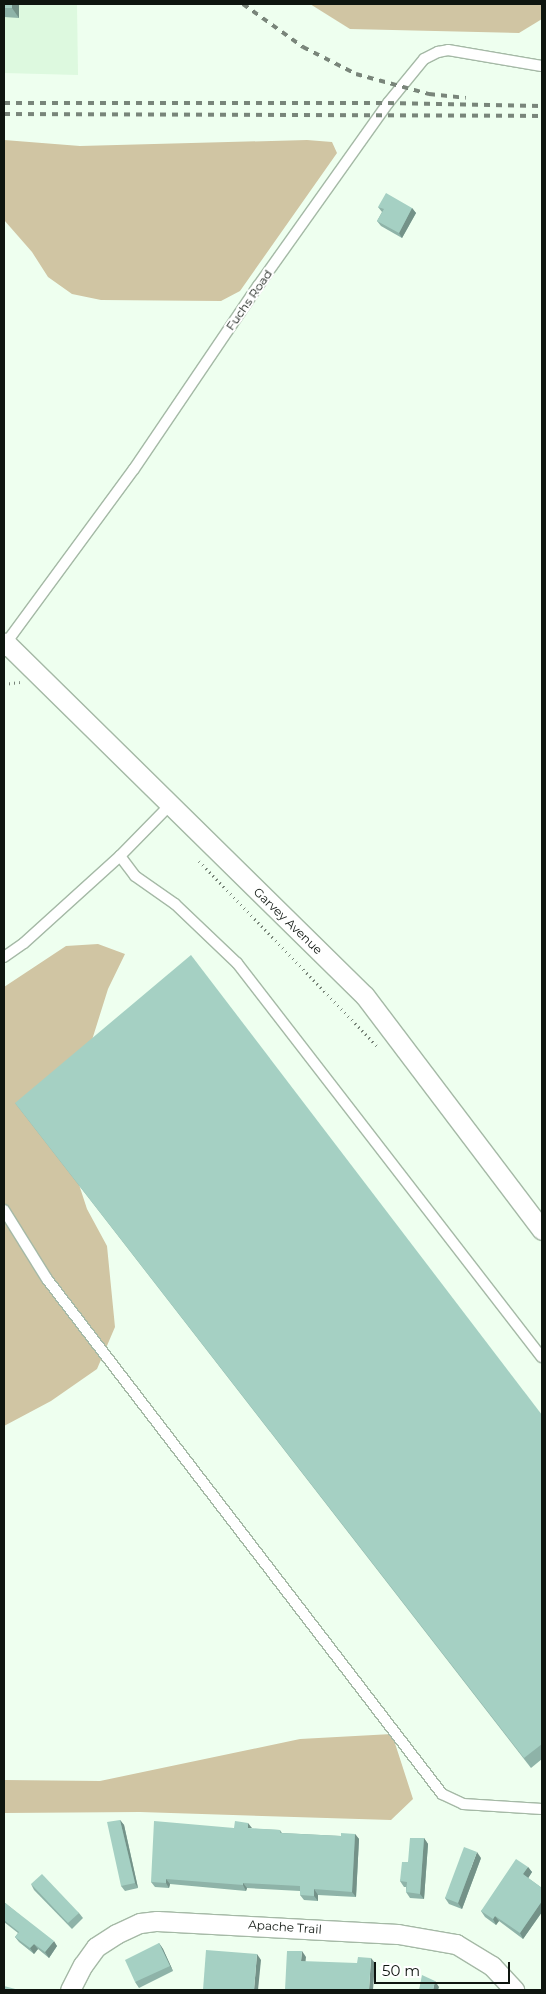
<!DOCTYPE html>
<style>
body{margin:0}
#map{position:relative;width:546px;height:1994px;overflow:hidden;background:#eeffef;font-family:Montserrat,sans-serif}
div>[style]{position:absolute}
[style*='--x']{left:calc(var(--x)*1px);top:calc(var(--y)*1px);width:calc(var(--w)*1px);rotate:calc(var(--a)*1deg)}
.built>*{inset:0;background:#ddf9df}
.green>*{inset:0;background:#d0c5a3}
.path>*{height:3px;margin-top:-1.5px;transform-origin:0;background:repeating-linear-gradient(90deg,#788479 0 1px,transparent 0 5px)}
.roads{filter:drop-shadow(1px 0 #a5b9a6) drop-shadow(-1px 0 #a5b9a6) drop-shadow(0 1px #a5b9a6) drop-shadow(0 -1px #a5b9a6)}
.lane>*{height:10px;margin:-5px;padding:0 5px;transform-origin:5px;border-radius:5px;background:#fff}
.street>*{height:19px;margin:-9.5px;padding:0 9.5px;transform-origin:9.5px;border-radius:9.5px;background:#fff}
.rail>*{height:4px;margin-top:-2px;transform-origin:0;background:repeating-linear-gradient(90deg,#79857a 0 6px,transparent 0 12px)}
.wall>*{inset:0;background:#8eb3a8}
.shaded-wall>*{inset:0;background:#749288}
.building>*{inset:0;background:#a5d0c3}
span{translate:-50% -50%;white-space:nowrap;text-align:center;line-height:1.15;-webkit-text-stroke:4px #fff;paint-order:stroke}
.street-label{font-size:12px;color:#0e150f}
.frame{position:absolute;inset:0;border:5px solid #0e150f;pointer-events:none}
.scale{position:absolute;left:374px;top:1962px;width:136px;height:22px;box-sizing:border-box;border:2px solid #0e150f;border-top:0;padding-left:6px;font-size:15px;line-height:18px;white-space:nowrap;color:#0e150f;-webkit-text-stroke:4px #fff;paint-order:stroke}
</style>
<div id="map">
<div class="built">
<div style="clip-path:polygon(4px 4px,77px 4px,78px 75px,4px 73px)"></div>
</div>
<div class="green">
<div style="clip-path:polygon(310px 4px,542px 4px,542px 19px,519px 33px,350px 29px)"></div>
<div style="clip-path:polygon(4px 140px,80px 146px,307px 140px,332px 142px,337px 153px,240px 291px,221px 301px,101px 300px,72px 294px,48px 277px,32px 252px,4px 220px)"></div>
<div style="clip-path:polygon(98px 944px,125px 954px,108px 989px,76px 1091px,70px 1157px,87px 1209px,107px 1246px,115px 1327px,97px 1369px,51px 1401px,4px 1426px,4px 987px,66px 946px)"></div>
<div style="clip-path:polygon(392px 1734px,413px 1799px,391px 1820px,140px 1812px,4px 1813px,4px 1780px,100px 1781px,300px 1739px)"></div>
</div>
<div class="path">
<div style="--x:4;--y:684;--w:16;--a:-7"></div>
<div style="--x:199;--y:861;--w:258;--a:46.1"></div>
</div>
<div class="roads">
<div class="lane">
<div style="--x:6;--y:643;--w:216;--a:-53.7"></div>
<div style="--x:134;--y:469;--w:221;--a:-55.9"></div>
<div style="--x:258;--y:286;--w:224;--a:-54.6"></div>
<div style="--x:388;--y:103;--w:57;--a:-50.7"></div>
<div style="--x:424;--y:59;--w:16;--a:-27"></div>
<div style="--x:438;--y:52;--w:10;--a:-11"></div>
<div style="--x:448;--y:50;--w:95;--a:9.7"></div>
<div style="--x:120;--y:856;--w:25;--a:53"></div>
<div style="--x:135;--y:876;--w:49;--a:35"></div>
<div style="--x:175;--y:904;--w:86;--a:43.6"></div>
<div style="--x:237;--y:963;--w:498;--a:52.3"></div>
<div style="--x:4;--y:957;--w:24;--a:-35"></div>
<div style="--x:24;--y:943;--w:130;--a:-42.2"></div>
<div style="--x:120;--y:856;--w:71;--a:-45.6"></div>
<div style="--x:4;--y:1210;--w:81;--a:58.1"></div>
<div style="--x:47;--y:1279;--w:649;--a:52.51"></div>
<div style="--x:442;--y:1794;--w:23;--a:25"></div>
<div style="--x:463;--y:1804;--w:79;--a:3.6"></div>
</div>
<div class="street">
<div style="--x:4;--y:646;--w:4;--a:-56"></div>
<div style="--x:6;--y:643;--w:503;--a:44.52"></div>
<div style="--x:365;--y:996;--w:293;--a:52.9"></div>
<div style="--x:70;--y:1990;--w:28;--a:-63"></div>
<div style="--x:83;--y:1965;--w:22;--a:-54"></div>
<div style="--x:96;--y:1947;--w:24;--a:-33"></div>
<div style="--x:116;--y:1934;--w:26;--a:-25"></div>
<div style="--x:140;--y:1923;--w:17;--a:-7"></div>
<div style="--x:157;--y:1921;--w:241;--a:3.1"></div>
<div style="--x:398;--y:1934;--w:59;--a:9.8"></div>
<div style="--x:456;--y:1944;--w:42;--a:31.4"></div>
<div style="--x:492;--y:1966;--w:33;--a:47"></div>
</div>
</div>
<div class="rail">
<div style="--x:243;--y:4;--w:74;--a:35.6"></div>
<div style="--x:303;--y:47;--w:59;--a:27"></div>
<div style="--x:356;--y:74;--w:76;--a:15.3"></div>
<div style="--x:429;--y:94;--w:37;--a:6"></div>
<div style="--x:4;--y:103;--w:384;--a:0"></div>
<div style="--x:388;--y:103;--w:154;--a:1.1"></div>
<div style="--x:4;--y:114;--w:538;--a:0.21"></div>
</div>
<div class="wall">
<div style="clip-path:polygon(4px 4px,19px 4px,19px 18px,4px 17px)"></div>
<div style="clip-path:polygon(378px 207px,412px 208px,416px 213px,402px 238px,381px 226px,377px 221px,382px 212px)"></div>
<div style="clip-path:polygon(15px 1103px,542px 1415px,542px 1759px,531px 1768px)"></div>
<div style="clip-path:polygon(120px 1820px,124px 1825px,138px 1888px,125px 1891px,121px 1886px)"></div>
<div style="clip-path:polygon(234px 1828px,280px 1830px,282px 1833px,341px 1836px,355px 1834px,359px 1839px,356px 1897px,318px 1895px,318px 1901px,304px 1900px,300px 1895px,300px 1891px,247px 1888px,246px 1891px,170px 1884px,169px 1888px,155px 1887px,151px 1882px)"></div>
<div style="clip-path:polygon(424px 1838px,428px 1844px,424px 1899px,410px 1898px,406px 1892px,406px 1887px,404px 1887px,400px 1881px,408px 1862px)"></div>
<div style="clip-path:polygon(481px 1858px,462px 1909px,449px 1904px,445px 1898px)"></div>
<div style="clip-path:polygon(528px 1867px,532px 1872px,528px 1878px,542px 1888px,542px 1912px,523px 1939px,499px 1921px,496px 1925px,485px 1917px,481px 1911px)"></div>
<div style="clip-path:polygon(31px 1884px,79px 1913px,83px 1918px,72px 1929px,34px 1890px)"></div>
<div style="clip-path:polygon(4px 1902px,57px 1946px,49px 1958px,38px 1949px,34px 1954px,19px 1942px,15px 1937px,18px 1933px,4px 1922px)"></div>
<div style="clip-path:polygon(159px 1943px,163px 1949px,173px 1971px,139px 1988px,135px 1982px)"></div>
</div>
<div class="shaded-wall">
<div style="clip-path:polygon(12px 4px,19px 4px,19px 18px,12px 8px)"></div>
<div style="clip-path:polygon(412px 208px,416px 213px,402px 238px,399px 233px)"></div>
<div style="clip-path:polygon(120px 1820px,124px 1825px,138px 1888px,135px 1883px)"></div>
<div style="clip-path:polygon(248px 1823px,252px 1828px,248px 1828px)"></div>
<div style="clip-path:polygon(355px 1834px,359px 1839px,356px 1897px,352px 1892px)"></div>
<div style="clip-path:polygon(424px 1838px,428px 1844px,424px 1899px,420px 1894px)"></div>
<div style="clip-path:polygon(477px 1852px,481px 1858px,462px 1909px,458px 1903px)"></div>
<div style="clip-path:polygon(528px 1867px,532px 1872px,527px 1880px,523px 1874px)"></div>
<div style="clip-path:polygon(166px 1879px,170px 1884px,169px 1888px,166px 1883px)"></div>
<div style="clip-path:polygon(243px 1883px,247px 1888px,246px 1891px,243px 1885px)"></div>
<div style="clip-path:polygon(314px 1889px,318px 1895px,318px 1901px,314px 1896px)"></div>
<div style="clip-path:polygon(542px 1901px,542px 1912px,523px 1939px,520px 1933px)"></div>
<div style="clip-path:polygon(495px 1916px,499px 1921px,496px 1925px,493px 1919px)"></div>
<div style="clip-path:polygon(54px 1941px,57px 1946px,49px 1958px,45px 1952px)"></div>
<div style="clip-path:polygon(159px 1943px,163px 1949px,173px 1971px,170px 1966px)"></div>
<div style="clip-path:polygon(34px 1944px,38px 1949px,34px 1954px,30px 1948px)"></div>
<div style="clip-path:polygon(302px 1951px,306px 1957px,305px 1966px,301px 1961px)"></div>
<div style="clip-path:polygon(257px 1954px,261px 1960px,258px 1990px,254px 1990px)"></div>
<div style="clip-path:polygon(371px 1958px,375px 1963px,373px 1990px,369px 1990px)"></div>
<div style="clip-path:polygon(435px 1981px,439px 1987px,438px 1990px,433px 1990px)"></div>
</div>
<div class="building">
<div style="clip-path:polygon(4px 4px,12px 4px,12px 8px,4px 8px)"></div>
<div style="clip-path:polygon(386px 193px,412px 208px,399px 233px,377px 221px,384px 209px,378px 207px)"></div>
<div style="clip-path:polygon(191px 955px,542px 1415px,542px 1744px,524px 1758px,15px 1103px)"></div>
<div style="clip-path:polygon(120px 1820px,135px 1883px,121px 1886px,107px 1822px)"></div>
<div style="clip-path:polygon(154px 1821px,234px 1828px,235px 1821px,248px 1823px,248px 1828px,280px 1830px,280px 1833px,341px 1836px,341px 1833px,355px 1834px,352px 1892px,314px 1889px,314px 1896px,300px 1895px,300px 1886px,243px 1883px,243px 1885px,166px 1879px,166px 1883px,151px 1882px)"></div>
<div style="clip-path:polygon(410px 1838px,424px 1838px,420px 1894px,406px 1892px,407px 1882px,400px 1881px,402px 1862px,408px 1862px)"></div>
<div style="clip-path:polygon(464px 1847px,477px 1852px,458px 1903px,445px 1898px)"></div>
<div style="clip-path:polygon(516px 1859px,528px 1867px,523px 1874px,542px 1888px,542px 1901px,520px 1933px,495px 1916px,493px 1919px,481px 1911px)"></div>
<div style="clip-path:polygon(42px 1874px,79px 1913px,68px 1923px,31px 1884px)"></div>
<div style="clip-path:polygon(4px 1902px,54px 1941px,45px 1952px,34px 1944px,30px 1948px,15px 1937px,19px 1932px,4px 1920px)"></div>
<div style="clip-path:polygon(159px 1943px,170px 1966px,135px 1982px,125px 1960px)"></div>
<div style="clip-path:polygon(206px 1950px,257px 1954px,254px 1990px,203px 1990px)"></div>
<div style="clip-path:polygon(287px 1951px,302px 1951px,301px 1961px,357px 1963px,358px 1957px,371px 1958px,369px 1990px,285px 1990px)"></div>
<div style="clip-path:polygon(422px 1975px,435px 1981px,433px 1990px,419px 1990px)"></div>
<div style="clip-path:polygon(4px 1986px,19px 1990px,4px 1990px)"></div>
</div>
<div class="street-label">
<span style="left:249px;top:300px;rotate:-55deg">Fuchs Road</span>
<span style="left:288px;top:921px;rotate:44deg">Garvey Avenue</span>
<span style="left:285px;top:1927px;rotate:4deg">Apache Trail</span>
</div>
<div class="frame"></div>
<div class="scale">50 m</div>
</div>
